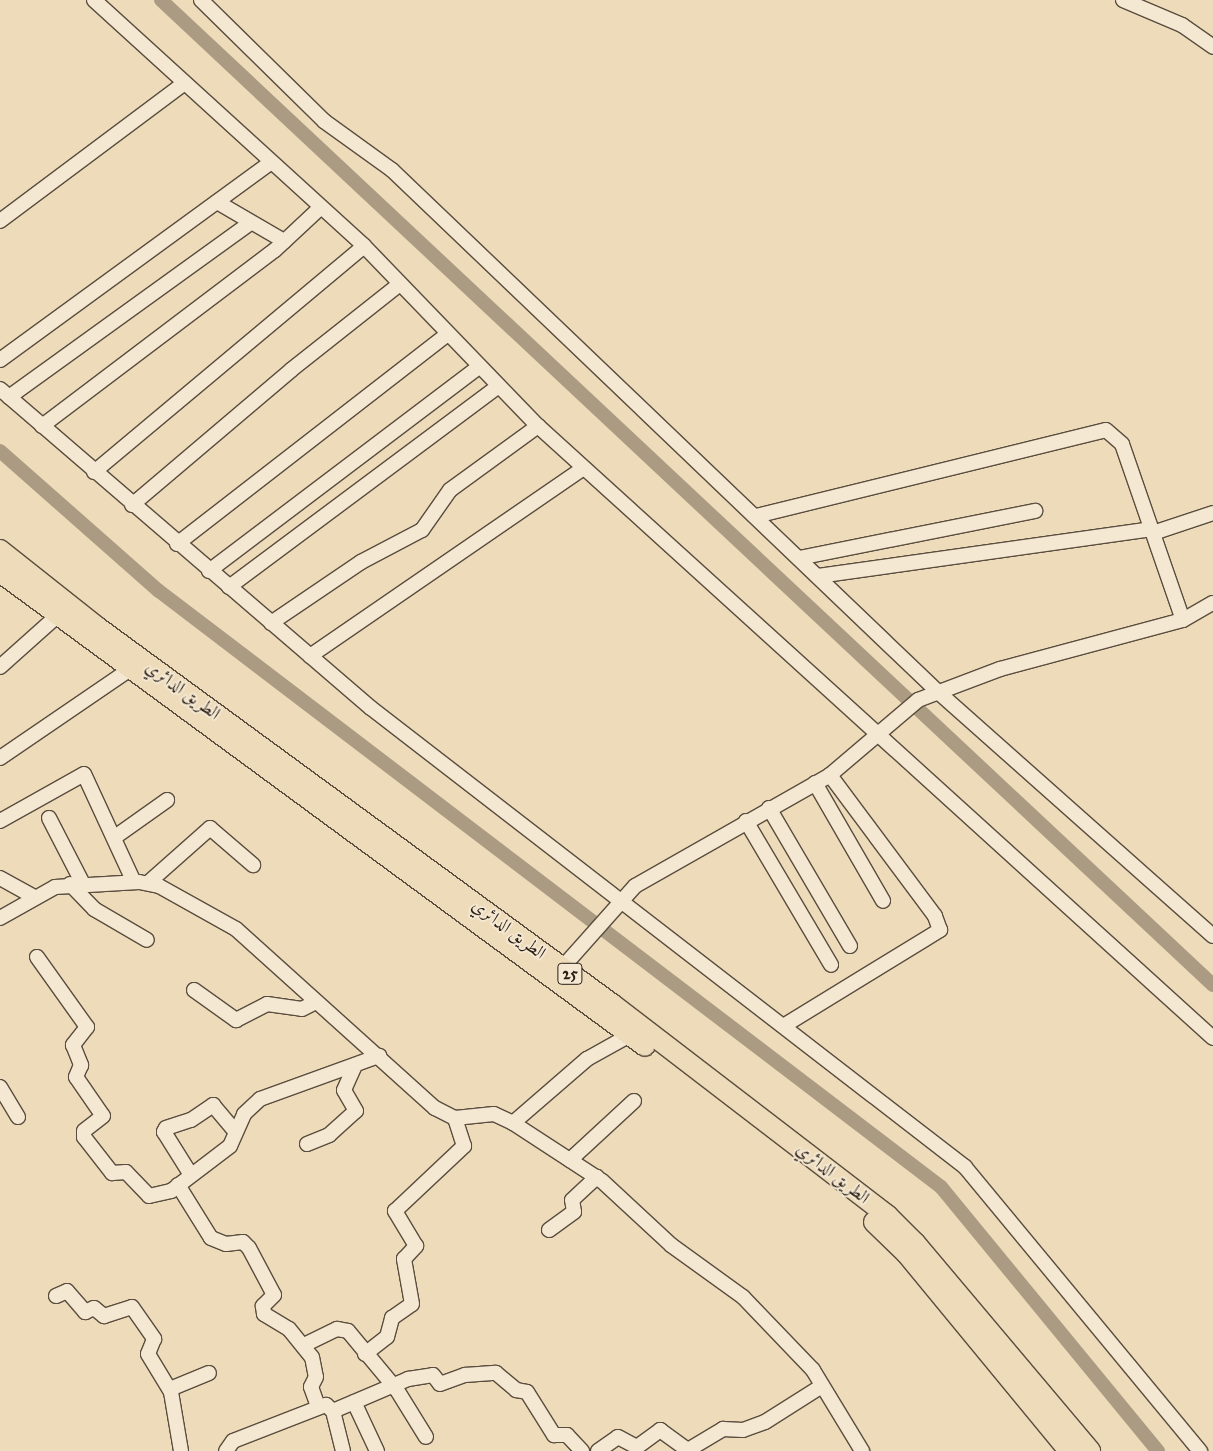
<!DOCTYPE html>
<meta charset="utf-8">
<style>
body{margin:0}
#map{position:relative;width:1213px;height:1451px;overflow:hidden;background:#eedbb9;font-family:"IM FELL Great Primer",Amiri,serif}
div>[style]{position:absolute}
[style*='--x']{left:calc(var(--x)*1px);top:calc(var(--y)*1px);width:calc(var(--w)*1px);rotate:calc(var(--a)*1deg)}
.canal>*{height:14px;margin:-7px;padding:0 7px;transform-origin:7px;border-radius:7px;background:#ab9b82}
.roads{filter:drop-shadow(1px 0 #5a4d3f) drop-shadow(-1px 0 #5a4d3f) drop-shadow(0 1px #5a4d3f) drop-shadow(0 -1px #5a4d3f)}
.minor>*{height:14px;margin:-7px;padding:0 7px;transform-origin:7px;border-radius:7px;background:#f4e8d2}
.highway>*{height:20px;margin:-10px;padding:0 10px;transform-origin:10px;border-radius:10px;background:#eedbb9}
span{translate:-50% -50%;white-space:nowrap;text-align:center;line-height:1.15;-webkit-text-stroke:4px #f4e8d2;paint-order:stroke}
.shield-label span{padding:1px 4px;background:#f4e8d2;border:1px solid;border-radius:4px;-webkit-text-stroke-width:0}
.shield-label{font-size:16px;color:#291e16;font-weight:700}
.street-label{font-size:18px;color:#291e16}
</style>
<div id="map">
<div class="canal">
<div style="--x:161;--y:0;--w:1441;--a:43.12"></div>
<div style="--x:0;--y:451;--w:212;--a:41.4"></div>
<div style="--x:159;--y:591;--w:983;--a:37.31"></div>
<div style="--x:941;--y:1187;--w:342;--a:50.6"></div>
</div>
<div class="roads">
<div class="minor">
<div style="--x:94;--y:0;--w:365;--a:42.3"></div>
<div style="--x:364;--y:246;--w:250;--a:46"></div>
<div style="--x:538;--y:426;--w:911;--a:42.2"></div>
<div style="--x:201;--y:0;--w:173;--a:44.5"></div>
<div style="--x:324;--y:121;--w:84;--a:35.8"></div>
<div style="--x:392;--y:170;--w:754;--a:43.71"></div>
<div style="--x:937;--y:691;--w:369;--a:41.6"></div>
<div style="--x:1123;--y:0;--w:64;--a:23"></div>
<div style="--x:1182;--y:25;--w:38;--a:35"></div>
<div style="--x:217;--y:202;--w:78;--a:30.2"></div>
<div style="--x:0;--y:221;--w:227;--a:-36.8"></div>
<div style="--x:0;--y:360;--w:334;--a:-36.1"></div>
<div style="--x:0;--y:389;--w:489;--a:40.7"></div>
<div style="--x:371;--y:708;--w:751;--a:37.69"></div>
<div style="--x:965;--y:1167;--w:369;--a:50.4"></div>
<div style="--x:9;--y:397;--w:297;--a:-35.8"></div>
<div style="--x:42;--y:426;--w:292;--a:-37.1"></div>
<div style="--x:275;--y:250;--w:62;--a:-43"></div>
<div style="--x:94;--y:472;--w:352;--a:-39.9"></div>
<div style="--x:132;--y:505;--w:209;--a:-40.3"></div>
<div style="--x:291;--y:370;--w:139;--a:-38.3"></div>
<div style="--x:756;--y:516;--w:360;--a:-13.8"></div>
<div style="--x:1106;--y:430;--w:21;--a:41"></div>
<div style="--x:1122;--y:444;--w:186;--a:70.9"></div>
<div style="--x:1153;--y:533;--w:63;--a:-18.4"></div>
<div style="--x:177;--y:544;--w:343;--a:-37.8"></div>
<div style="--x:799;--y:558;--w:241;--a:-11.3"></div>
<div style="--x:209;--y:571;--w:338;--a:-37.1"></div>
<div style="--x:818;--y:576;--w:337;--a:-8"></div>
<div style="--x:229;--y:587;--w:334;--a:-36.7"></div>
<div style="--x:271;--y:623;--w:109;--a:-34.1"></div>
<div style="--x:361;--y:562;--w:69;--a:-27.7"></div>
<div style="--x:422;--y:530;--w:49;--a:-55"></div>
<div style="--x:450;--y:490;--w:109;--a:-36"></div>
<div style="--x:310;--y:656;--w:332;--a:-34.5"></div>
<div style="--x:0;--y:667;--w:75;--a:-41.8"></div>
<div style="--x:0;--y:758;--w:156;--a:-34.3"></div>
<div style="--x:815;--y:783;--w:136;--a:60"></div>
<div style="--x:769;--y:808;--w:160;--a:59.6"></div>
<div style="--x:49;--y:818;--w:72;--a:62.7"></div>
<div style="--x:0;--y:821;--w:96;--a:-29.2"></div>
<div style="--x:84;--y:774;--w:119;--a:65.2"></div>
<div style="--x:746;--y:821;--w:167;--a:59.4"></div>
<div style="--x:115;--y:837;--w:64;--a:-35.4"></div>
<div style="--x:0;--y:878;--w:39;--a:29"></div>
<div style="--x:148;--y:883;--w:83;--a:-41.6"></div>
<div style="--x:210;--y:828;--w:57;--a:40.7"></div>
<div style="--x:70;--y:884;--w:35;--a:46"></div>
<div style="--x:94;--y:909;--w:61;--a:30.3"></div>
<div style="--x:0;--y:918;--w:63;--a:-29.4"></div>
<div style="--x:55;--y:887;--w:84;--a:-3.4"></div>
<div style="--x:139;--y:882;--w:20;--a:11"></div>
<div style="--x:159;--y:886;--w:88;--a:29.2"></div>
<div style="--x:236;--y:929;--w:268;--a:42"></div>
<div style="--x:435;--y:1108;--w:22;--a:27"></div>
<div style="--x:455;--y:1118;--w:39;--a:-6"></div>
<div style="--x:494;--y:1114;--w:21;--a:25"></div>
<div style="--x:513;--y:1123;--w:106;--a:33.1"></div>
<div style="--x:602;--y:1181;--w:94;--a:42.8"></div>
<div style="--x:671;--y:1245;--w:89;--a:35.8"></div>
<div style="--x:743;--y:1297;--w:101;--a:46.2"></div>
<div style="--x:813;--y:1370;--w:95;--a:58.8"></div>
<div style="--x:37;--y:957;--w:86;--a:54.5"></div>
<div style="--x:87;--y:1027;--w:23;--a:128"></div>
<div style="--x:73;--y:1045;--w:22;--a:68"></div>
<div style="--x:81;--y:1065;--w:13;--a:113"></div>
<div style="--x:76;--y:1077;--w:47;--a:55.3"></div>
<div style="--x:103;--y:1116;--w:24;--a:142"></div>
<div style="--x:84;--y:1131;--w:6;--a:90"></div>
<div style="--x:84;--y:1137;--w:46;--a:52.1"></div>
<div style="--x:112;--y:1173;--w:14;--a:-4"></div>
<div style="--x:126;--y:1172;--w:33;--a:46"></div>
<div style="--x:149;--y:1196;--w:23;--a:-13"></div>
<div style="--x:171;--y:1191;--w:74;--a:-37.3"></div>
<div style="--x:230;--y:1146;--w:35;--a:-66"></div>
<div style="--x:244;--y:1114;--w:22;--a:-43"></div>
<div style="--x:260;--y:1099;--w:127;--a:-19.9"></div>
<div style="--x:562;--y:968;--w:110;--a:-48.3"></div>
<div style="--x:635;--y:886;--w:224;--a:-29.6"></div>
<div style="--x:830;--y:775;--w:116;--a:-40.4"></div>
<div style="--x:918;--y:700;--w:88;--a:-20.7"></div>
<div style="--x:1000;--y:669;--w:189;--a:-15"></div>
<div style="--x:1183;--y:620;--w:34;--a:-30"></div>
<div style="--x:194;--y:990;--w:52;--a:35.5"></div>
<div style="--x:236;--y:1020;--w:35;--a:-27"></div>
<div style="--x:267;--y:1004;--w:35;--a:8"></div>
<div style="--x:302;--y:1009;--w:16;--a:-27"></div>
<div style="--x:785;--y:1025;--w:182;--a:-31.5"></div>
<div style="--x:940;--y:930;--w:15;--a:-110"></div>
<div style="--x:935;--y:916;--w:176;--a:-126.7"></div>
<div style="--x:0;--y:1087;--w:35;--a:59"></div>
<div style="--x:513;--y:1123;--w:98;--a:-40.9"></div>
<div style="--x:587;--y:1059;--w:49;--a:-29.2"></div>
<div style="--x:307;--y:1144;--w:24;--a:-22"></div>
<div style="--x:329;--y:1135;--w:36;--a:-42"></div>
<div style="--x:356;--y:1111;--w:24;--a:-120"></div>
<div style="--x:344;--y:1090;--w:27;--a:-66"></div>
<div style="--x:570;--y:1160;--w:87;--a:-42.7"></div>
<div style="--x:191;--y:1175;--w:51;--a:-122.1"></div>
<div style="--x:164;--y:1132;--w:4;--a:-63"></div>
<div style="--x:166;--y:1128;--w:26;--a:-18"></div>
<div style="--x:191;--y:1120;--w:27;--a:-34"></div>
<div style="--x:213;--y:1105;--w:35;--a:50"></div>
<div style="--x:178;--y:1185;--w:62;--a:58.1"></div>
<div style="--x:211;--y:1238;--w:16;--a:22"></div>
<div style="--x:226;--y:1244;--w:17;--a:-7"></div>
<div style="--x:243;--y:1242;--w:8;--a:45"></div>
<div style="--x:249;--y:1248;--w:53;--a:62"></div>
<div style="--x:274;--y:1295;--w:16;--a:135"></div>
<div style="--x:263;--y:1306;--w:8;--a:83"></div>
<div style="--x:264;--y:1314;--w:29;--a:31"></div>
<div style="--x:289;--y:1329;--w:36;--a:51"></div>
<div style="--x:312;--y:1357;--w:20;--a:79"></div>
<div style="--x:316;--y:1377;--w:11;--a:117"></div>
<div style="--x:311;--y:1387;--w:20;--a:70"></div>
<div style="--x:549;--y:1230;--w:31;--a:-36"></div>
<div style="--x:574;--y:1212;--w:12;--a:-99"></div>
<div style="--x:572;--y:1200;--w:34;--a:-43"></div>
<div style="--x:56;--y:1296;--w:12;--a:-24"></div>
<div style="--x:67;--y:1291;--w:28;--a:49"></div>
<div style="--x:85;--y:1312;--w:10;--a:-24"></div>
<div style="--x:94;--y:1308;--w:13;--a:39"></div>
<div style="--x:104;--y:1316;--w:29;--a:-18"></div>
<div style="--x:132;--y:1307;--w:39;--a:55"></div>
<div style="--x:154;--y:1339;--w:16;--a:112"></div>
<div style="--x:148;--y:1354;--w:44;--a:58.8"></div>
<div style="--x:171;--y:1392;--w:60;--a:80.4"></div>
<div style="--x:304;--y:1345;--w:37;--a:-26"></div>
<div style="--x:337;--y:1329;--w:11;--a:10"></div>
<div style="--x:348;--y:1331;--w:77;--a:50.3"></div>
<div style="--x:397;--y:1390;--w:55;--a:58.3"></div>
<div style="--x:365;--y:1354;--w:28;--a:-38"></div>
<div style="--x:387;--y:1337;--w:20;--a:-75"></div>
<div style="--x:392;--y:1318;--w:24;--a:-35"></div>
<div style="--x:412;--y:1304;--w:46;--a:-100.1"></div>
<div style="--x:404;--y:1259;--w:18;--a:-47"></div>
<div style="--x:416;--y:1246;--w:41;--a:-121"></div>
<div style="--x:395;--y:1211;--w:95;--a:-43.3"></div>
<div style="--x:464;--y:1146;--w:29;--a:-108"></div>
<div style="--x:170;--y:1389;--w:42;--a:-22.3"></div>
<div style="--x:354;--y:1402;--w:54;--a:64.9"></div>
<div style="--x:333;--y:1411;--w:82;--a:-23.1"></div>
<div style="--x:408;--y:1379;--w:25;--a:-9"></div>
<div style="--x:433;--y:1375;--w:11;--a:52"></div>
<div style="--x:440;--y:1384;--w:27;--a:-20"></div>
<div style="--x:465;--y:1375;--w:31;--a:-4"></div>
<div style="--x:496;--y:1373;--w:26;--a:40"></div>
<div style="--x:516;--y:1390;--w:11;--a:10"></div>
<div style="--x:527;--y:1392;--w:51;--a:57.9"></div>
<div style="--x:554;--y:1435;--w:13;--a:0"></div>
<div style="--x:567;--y:1435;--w:22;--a:47"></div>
<div style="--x:688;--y:1450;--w:41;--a:-31"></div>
<div style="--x:723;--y:1429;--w:20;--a:3"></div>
<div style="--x:743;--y:1430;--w:23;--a:-20"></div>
<div style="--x:765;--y:1422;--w:67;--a:-32.3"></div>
<div style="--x:226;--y:1451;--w:12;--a:-55"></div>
<div style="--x:233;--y:1441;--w:100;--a:-21.2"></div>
<div style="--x:326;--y:1405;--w:9;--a:41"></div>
<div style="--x:333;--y:1411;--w:41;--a:76"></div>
<div style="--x:598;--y:1451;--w:24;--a:-35"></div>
<div style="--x:618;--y:1437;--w:21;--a:28"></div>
<div style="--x:637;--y:1447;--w:29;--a:-36"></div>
<div style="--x:660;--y:1430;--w:36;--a:36"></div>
</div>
<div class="highway">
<div style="--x:0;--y:550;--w:124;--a:38.4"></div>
<div style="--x:97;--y:627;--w:638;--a:36.21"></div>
<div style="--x:612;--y:1004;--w:347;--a:37.5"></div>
<div style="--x:887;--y:1215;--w:40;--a:45"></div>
<div style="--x:915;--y:1243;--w:272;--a:49.9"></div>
<div style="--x:0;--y:572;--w:800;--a:36.31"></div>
<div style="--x:874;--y:1222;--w:45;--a:44.1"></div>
<div style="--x:906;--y:1253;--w:256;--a:50.5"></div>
</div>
</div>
<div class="shield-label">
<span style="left:570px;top:974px">25</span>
</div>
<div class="street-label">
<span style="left:183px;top:690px;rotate:36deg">الطريق الدائري</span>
<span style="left:509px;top:929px;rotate:37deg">الطريق الدائري</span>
<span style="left:833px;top:1173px;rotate:38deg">الطريق الدائري</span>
</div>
</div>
